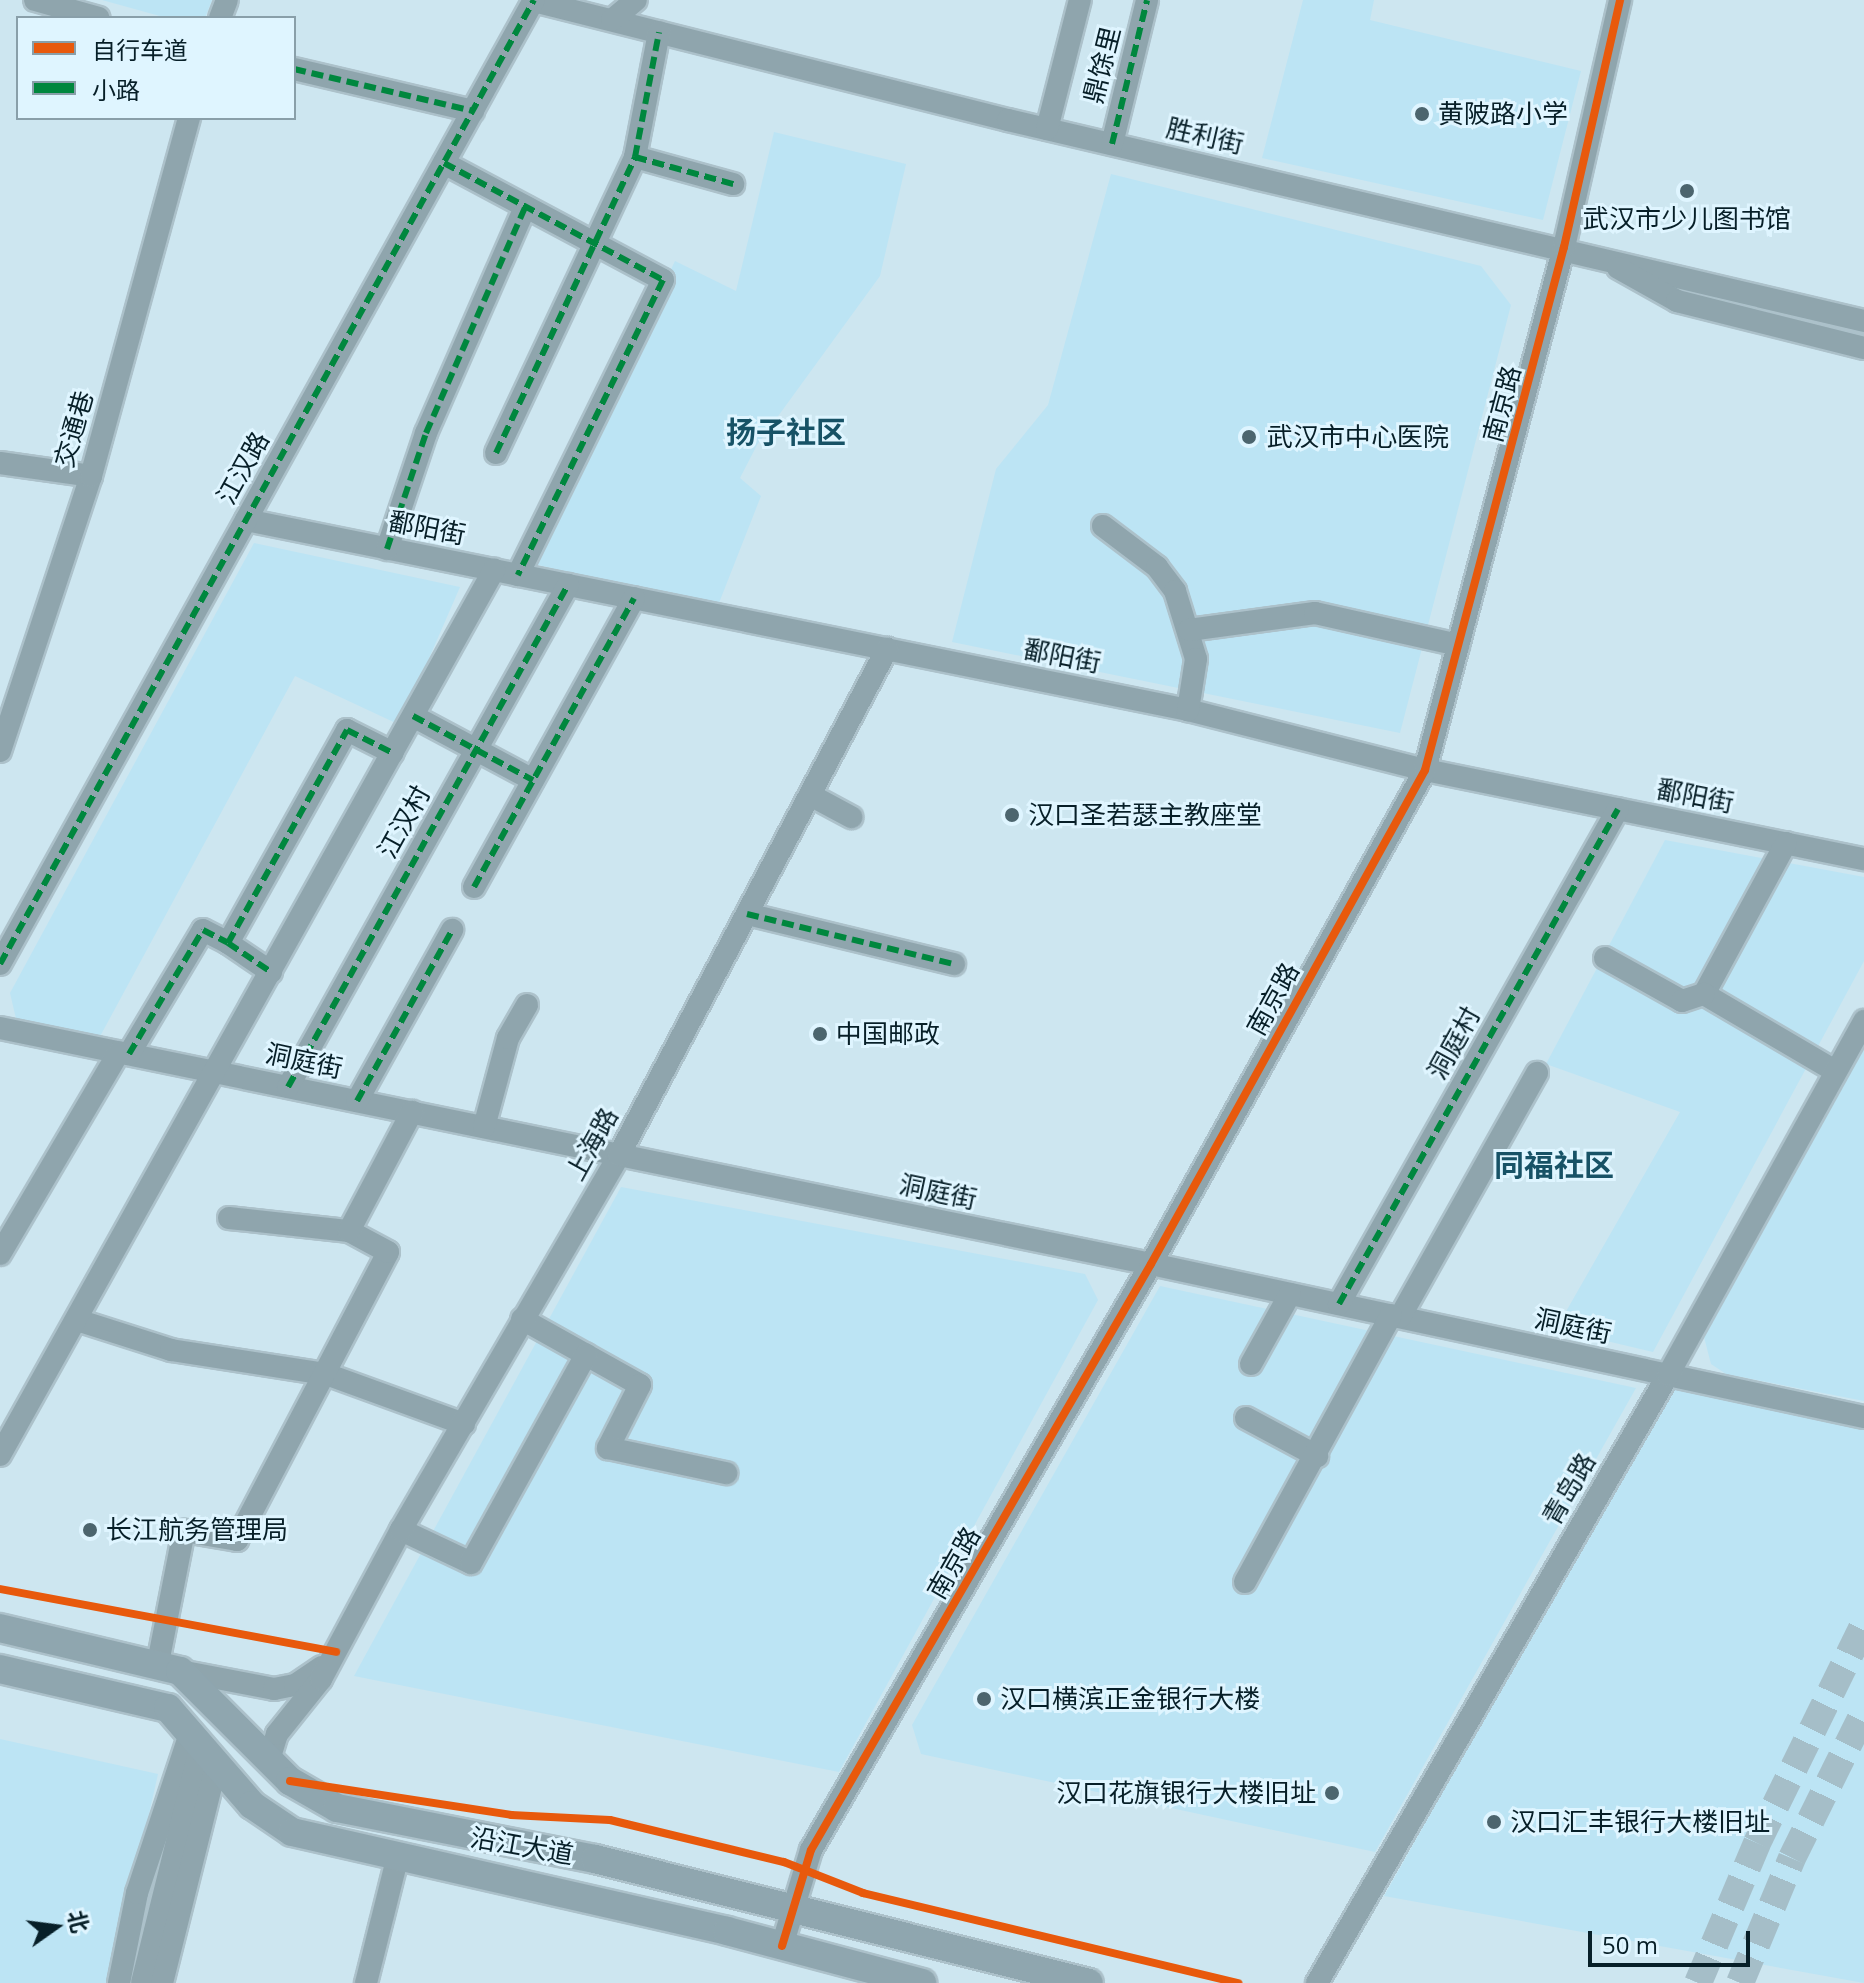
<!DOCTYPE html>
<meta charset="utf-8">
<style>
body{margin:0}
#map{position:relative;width:1864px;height:1983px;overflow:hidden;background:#cde6f0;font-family:"Open Sans","Noto Sans SC",sans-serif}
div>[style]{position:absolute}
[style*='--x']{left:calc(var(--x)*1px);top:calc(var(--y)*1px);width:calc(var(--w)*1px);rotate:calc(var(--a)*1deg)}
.built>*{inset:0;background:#bce4f4}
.major-tunnel>*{height:28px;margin-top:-14px;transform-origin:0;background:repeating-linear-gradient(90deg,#a5bec8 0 28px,transparent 0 42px)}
.roads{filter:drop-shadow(2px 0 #acc1ca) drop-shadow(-2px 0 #acc1ca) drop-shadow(0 2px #acc1ca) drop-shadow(0 -2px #acc1ca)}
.minor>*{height:22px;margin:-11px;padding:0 11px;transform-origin:11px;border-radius:11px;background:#8fa5ad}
.major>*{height:28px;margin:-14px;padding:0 14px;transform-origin:14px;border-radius:14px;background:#8fa6af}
.quiet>*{height:6px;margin-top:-3px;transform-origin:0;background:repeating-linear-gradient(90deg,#00873e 0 12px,transparent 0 18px)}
.cycleway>*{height:8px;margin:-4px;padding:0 4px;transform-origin:4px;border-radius:4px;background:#e8590c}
.dots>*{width:22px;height:22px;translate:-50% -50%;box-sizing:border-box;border:4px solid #dff5ff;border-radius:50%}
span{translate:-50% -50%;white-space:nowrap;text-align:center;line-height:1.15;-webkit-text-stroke:6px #dff5ff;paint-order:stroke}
.street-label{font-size:26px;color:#071f28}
.poi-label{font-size:26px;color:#071f28}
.left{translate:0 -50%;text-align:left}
.right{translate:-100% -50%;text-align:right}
.quarter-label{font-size:30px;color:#175266;font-weight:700}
.legend{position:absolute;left:16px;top:16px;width:280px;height:104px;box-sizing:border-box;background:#dff5ff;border:2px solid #899fa9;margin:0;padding:10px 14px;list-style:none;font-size:24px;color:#071f28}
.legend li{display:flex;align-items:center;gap:16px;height:40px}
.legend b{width:40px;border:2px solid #899fa9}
.north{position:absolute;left:16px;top:1887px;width:80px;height:80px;-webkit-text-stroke:6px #dff5ff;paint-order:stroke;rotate:76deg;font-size:22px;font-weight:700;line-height:32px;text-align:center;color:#071f28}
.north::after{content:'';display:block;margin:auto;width:28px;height:36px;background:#071f28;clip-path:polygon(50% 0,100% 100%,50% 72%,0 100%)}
.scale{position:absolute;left:1588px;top:1931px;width:162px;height:36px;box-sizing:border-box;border:4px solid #071f28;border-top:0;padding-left:10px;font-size:24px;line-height:28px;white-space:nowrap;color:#071f28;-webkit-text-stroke:6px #dff5ff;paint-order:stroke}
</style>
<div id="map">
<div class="built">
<div style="clip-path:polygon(102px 0,212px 0,205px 18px,167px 18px)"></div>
<div style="clip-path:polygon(1303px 0,1374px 0,1370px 20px,1581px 71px,1543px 220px,1262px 158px)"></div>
<div style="clip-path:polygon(774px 132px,906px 164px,880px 276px,757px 445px,740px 478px,761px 496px,717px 608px,530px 563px,675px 261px,736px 291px)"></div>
<div style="clip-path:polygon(1111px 174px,1481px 266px,1511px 305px,1400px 733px,952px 642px,996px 469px,1048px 405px)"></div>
<div style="clip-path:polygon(254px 543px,460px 587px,400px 725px,295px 676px,97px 1042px,18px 1027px,10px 993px)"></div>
<div style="clip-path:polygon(1665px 840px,1864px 877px,1864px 961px,1653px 1352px,1556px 1329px,1680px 1112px,1546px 1064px)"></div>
<div style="clip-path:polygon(1864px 1045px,1864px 1401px,1726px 1374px,1711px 1364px,1704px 1337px)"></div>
<div style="clip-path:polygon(621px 1187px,1085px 1274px,1098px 1300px,839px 1772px,354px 1676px)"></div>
<div style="clip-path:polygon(1160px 1286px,1636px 1388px,1375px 1852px,921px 1754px,912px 1725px)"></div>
<div style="clip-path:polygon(1672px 1386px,1864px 1426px,1864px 1983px,1384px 1896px)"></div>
<div style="clip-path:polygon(0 1739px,158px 1774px,111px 1983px,0 1983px)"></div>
</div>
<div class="major-tunnel">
<div style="--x:1698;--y:1983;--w:152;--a:-67.1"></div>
<div style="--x:1757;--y:1843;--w:243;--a:-63.9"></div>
<div style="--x:1740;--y:1983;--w:135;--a:-67.4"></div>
<div style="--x:1792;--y:1858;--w:163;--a:-63.7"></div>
</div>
<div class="roads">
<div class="minor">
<div style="--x:35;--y:0;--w:66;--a:15.7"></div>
<div style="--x:534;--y:1;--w:489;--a:14.1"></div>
<div style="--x:1008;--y:120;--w:879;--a:13.21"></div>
<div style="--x:220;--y:18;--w:19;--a:-69"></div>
<div style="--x:612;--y:20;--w:31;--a:-40"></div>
<div style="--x:294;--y:69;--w:184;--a:13.2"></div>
<div style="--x:1047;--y:129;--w:133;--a:-75.7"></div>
<div style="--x:1112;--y:144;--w:148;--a:-76.3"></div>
<div style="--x:635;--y:157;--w:102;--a:15.4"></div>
<div style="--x:444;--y:163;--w:248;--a:28.1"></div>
<div style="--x:663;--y:280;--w:329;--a:116.2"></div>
<div style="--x:1618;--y:268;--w:68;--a:29.2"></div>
<div style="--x:1677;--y:301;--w:193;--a:14.1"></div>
<div style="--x:496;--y:453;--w:327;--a:-64.8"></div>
<div style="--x:635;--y:157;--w:127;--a:-79.1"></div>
<div style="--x:0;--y:463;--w:92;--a:8.1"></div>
<div style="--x:246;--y:520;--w:961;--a:11.4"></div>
<div style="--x:1188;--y:710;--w:244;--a:14.2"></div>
<div style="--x:1425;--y:770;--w:448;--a:11.5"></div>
<div style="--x:1103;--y:526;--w:68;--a:37.2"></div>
<div style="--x:1157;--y:567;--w:30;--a:53"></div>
<div style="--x:1175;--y:591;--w:71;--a:72.8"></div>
<div style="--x:1196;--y:659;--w:52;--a:98.9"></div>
<div style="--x:387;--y:549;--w:122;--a:-71.4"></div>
<div style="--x:426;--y:433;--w:247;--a:-66.3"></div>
<div style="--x:1189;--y:630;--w:127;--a:-7.7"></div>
<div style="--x:1315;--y:613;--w:147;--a:12.6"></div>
<div style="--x:413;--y:716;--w:136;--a:28.1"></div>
<div style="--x:0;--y:751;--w:290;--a:-71.7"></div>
<div style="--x:91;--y:476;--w:371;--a:-74.7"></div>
<div style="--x:810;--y:795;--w:47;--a:28.2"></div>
<div style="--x:1786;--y:843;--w:172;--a:118.5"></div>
<div style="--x:1704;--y:994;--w:152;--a:30.4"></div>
<div style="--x:474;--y:887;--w:330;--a:-61"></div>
<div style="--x:747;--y:914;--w:213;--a:13.6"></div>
<div style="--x:228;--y:943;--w:52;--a:34"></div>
<div style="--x:1605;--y:958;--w:88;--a:29.2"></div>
<div style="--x:1682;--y:1001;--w:23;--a:-18"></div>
<div style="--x:0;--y:964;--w:1102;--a:-61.02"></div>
<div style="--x:0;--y:1028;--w:1175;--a:11.59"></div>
<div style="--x:1151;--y:1264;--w:729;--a:12.11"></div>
<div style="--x:129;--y:1054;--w:144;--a:-59.2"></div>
<div style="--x:203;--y:930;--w:28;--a:27"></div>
<div style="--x:228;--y:943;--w:244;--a:-60.8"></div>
<div style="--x:347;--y:730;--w:51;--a:26.6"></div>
<div style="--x:288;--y:1087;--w:575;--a:-60.85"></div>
<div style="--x:357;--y:1101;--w:196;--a:-60.9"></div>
<div style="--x:484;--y:1127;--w:92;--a:-74.9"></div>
<div style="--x:508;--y:1038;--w:38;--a:-60"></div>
<div style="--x:229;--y:1218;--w:121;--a:6.2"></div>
<div style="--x:0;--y:1254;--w:234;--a:-59.5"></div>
<div style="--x:1339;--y:1304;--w:568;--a:-60.59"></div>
<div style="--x:1400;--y:1317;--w:280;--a:-60.7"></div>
<div style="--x:522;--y:1319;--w:135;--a:29.2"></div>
<div style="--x:640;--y:1385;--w:71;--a:116.9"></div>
<div style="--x:608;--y:1448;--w:121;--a:12"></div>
<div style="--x:77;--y:1320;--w:99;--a:17.7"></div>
<div style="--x:171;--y:1350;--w:157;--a:8.8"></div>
<div style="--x:326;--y:1374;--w:147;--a:19.9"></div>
<div style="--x:1251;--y:1364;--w:80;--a:-60.9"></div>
<div style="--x:1246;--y:1418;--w:81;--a:28.2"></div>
<div style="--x:0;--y:1455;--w:1014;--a:-60.83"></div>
<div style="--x:401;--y:1530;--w:77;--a:25.2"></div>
<div style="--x:471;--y:1563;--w:238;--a:-61.1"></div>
<div style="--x:1245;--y:1582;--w:304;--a:-61.3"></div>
<div style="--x:158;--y:1663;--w:135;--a:-78.9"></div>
<div style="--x:184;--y:1531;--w:54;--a:9.6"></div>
<div style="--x:237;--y:1540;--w:325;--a:-62.3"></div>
<div style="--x:388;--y:1252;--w:44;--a:-151.7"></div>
<div style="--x:349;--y:1231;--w:135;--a:-62.1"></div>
<div style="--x:180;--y:1671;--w:96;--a:10.8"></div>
<div style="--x:274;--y:1689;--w:21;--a:-11"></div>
<div style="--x:295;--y:1685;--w:32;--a:-34"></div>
<div style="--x:269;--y:1760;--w:27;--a:-73"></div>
<div style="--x:277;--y:1734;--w:70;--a:-51.3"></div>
<div style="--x:321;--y:1679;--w:169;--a:-61.8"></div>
<div style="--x:401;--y:1530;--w:434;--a:-59.8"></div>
<div style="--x:619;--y:1155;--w:573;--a:-62.09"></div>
<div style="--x:782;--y:1946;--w:100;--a:-73.2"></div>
<div style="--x:811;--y:1850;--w:677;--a:-59.88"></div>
<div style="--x:1151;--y:1264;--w:565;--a:-60.98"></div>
<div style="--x:1425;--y:770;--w:541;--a:-75.12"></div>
<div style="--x:1564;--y:247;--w:253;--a:-77.2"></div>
<div style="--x:119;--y:1983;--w:92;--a:-78.7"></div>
<div style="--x:137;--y:1893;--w:171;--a:-71.6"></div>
<div style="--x:142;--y:1983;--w:246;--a:-76.1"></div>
<div style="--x:162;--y:1983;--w:227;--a:-76"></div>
<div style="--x:366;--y:1983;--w:131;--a:-75.9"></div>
<div style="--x:1317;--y:1983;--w:702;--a:-60"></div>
<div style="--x:1668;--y:1375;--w:405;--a:-61"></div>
</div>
<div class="major">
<div style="--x:0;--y:1628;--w:185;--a:13.4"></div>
<div style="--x:180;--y:1671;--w:156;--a:45"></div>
<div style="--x:290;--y:1781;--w:54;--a:29.9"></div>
<div style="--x:337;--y:1808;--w:263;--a:11.2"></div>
<div style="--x:595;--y:1859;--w:509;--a:14.09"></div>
<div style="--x:0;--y:1669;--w:172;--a:13.1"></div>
<div style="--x:168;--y:1708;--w:128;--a:49.1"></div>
<div style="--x:252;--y:1805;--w:48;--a:34"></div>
<div style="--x:292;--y:1832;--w:446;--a:12.8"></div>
<div style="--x:727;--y:1931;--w:202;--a:14.9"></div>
</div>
</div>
<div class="quiet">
<div style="--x:294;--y:69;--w:184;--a:13.2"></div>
<div style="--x:1112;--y:144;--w:148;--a:-76.3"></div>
<div style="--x:635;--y:157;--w:102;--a:15.4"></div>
<div style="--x:444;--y:163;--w:248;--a:28.1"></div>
<div style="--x:663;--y:280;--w:329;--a:116.2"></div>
<div style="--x:496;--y:453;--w:327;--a:-64.8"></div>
<div style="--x:635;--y:157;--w:127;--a:-79.1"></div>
<div style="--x:387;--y:549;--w:122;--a:-71.4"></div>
<div style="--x:426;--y:433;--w:247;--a:-66.3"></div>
<div style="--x:413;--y:716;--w:136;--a:28.1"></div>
<div style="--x:474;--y:887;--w:330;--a:-61"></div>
<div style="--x:747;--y:914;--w:213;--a:13.6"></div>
<div style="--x:228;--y:943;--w:52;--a:34"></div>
<div style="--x:0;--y:964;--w:1102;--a:-61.02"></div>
<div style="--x:129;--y:1054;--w:144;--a:-59.2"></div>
<div style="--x:203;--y:930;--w:28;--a:27"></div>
<div style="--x:228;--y:943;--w:244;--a:-60.8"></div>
<div style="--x:347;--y:730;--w:51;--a:26.6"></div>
<div style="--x:288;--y:1087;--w:575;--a:-60.85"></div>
<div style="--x:357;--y:1101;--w:196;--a:-60.9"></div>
<div style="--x:1339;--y:1304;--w:568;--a:-60.59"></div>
</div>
<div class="cycleway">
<div style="--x:0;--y:1589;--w:342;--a:10.6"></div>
<div style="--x:290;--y:1781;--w:224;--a:8.7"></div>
<div style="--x:511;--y:1815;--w:99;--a:2.9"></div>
<div style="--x:610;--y:1820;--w:179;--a:13.6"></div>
<div style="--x:784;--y:1862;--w:85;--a:21.4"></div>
<div style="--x:863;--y:1893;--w:386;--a:13.5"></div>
<div style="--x:782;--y:1946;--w:100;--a:-73.2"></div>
<div style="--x:811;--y:1850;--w:677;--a:-59.88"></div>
<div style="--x:1151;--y:1264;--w:565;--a:-60.98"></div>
<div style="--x:1425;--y:770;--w:541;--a:-75.12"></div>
<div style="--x:1564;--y:247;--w:253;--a:-77.2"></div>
</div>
<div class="dots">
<div style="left:1422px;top:114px;background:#4c656e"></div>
<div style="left:1687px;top:191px;background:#4c656e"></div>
<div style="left:1249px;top:437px;background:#4c656e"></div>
<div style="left:1012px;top:815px;background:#4c656e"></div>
<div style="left:820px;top:1034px;background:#4c656e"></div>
<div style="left:90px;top:1530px;background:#4c656e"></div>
<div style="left:984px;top:1699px;background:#4c656e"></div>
<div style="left:1332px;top:1793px;background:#4c656e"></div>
<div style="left:1494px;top:1822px;background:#4c656e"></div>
</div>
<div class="street-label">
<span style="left:1102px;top:65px;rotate:-76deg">鼎馀里</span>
<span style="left:1205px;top:136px;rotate:13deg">胜利街</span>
<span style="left:1502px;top:404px;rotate:-75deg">南京路</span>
<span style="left:74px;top:429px;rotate:-74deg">交通巷</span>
<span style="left:243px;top:468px;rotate:-61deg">江汉路</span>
<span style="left:427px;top:528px;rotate:11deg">鄱阳街</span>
<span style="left:1062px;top:656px;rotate:11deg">鄱阳街</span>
<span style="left:1695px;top:796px;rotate:11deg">鄱阳街</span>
<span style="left:404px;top:822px;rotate:-61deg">江汉村</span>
<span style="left:1273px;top:999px;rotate:-61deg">南京路</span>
<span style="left:1454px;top:1043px;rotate:-61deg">洞庭村</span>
<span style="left:304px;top:1061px;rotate:12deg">洞庭街</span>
<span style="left:592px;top:1144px;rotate:-61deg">上海路</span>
<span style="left:938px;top:1192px;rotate:12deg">洞庭街</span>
<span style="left:1573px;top:1326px;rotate:12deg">洞庭街</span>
<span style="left:1569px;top:1489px;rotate:-60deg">青岛路</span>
<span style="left:954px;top:1563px;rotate:-60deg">南京路</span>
<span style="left:522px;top:1846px;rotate:10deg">沿江大道</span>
</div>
<div class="poi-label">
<span class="left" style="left:1438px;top:114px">黄陂路小学</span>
<span style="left:1687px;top:219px">武汉市少儿图书馆</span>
<span class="left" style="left:1267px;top:437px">武汉市中心医院</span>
<span class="left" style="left:1028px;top:815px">汉口圣若瑟主教座堂</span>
<span class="left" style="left:836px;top:1034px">中国邮政</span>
<span class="left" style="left:106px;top:1530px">长江航务管理局</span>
<span class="left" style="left:1000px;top:1699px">汉口横滨正金银行大楼</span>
<span class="right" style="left:1316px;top:1793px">汉口花旗银行大楼旧址</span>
<span class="left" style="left:1510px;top:1822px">汉口汇丰银行大楼旧址</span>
</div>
<div class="quarter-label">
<span style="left:786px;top:432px">扬子社区</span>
<span style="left:1554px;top:1165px">同福社区</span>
</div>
<ul class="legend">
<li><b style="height:10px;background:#e8590c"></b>自行车道</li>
<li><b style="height:10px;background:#00873e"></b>小路</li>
</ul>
<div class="north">北</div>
<div class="scale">50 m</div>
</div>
